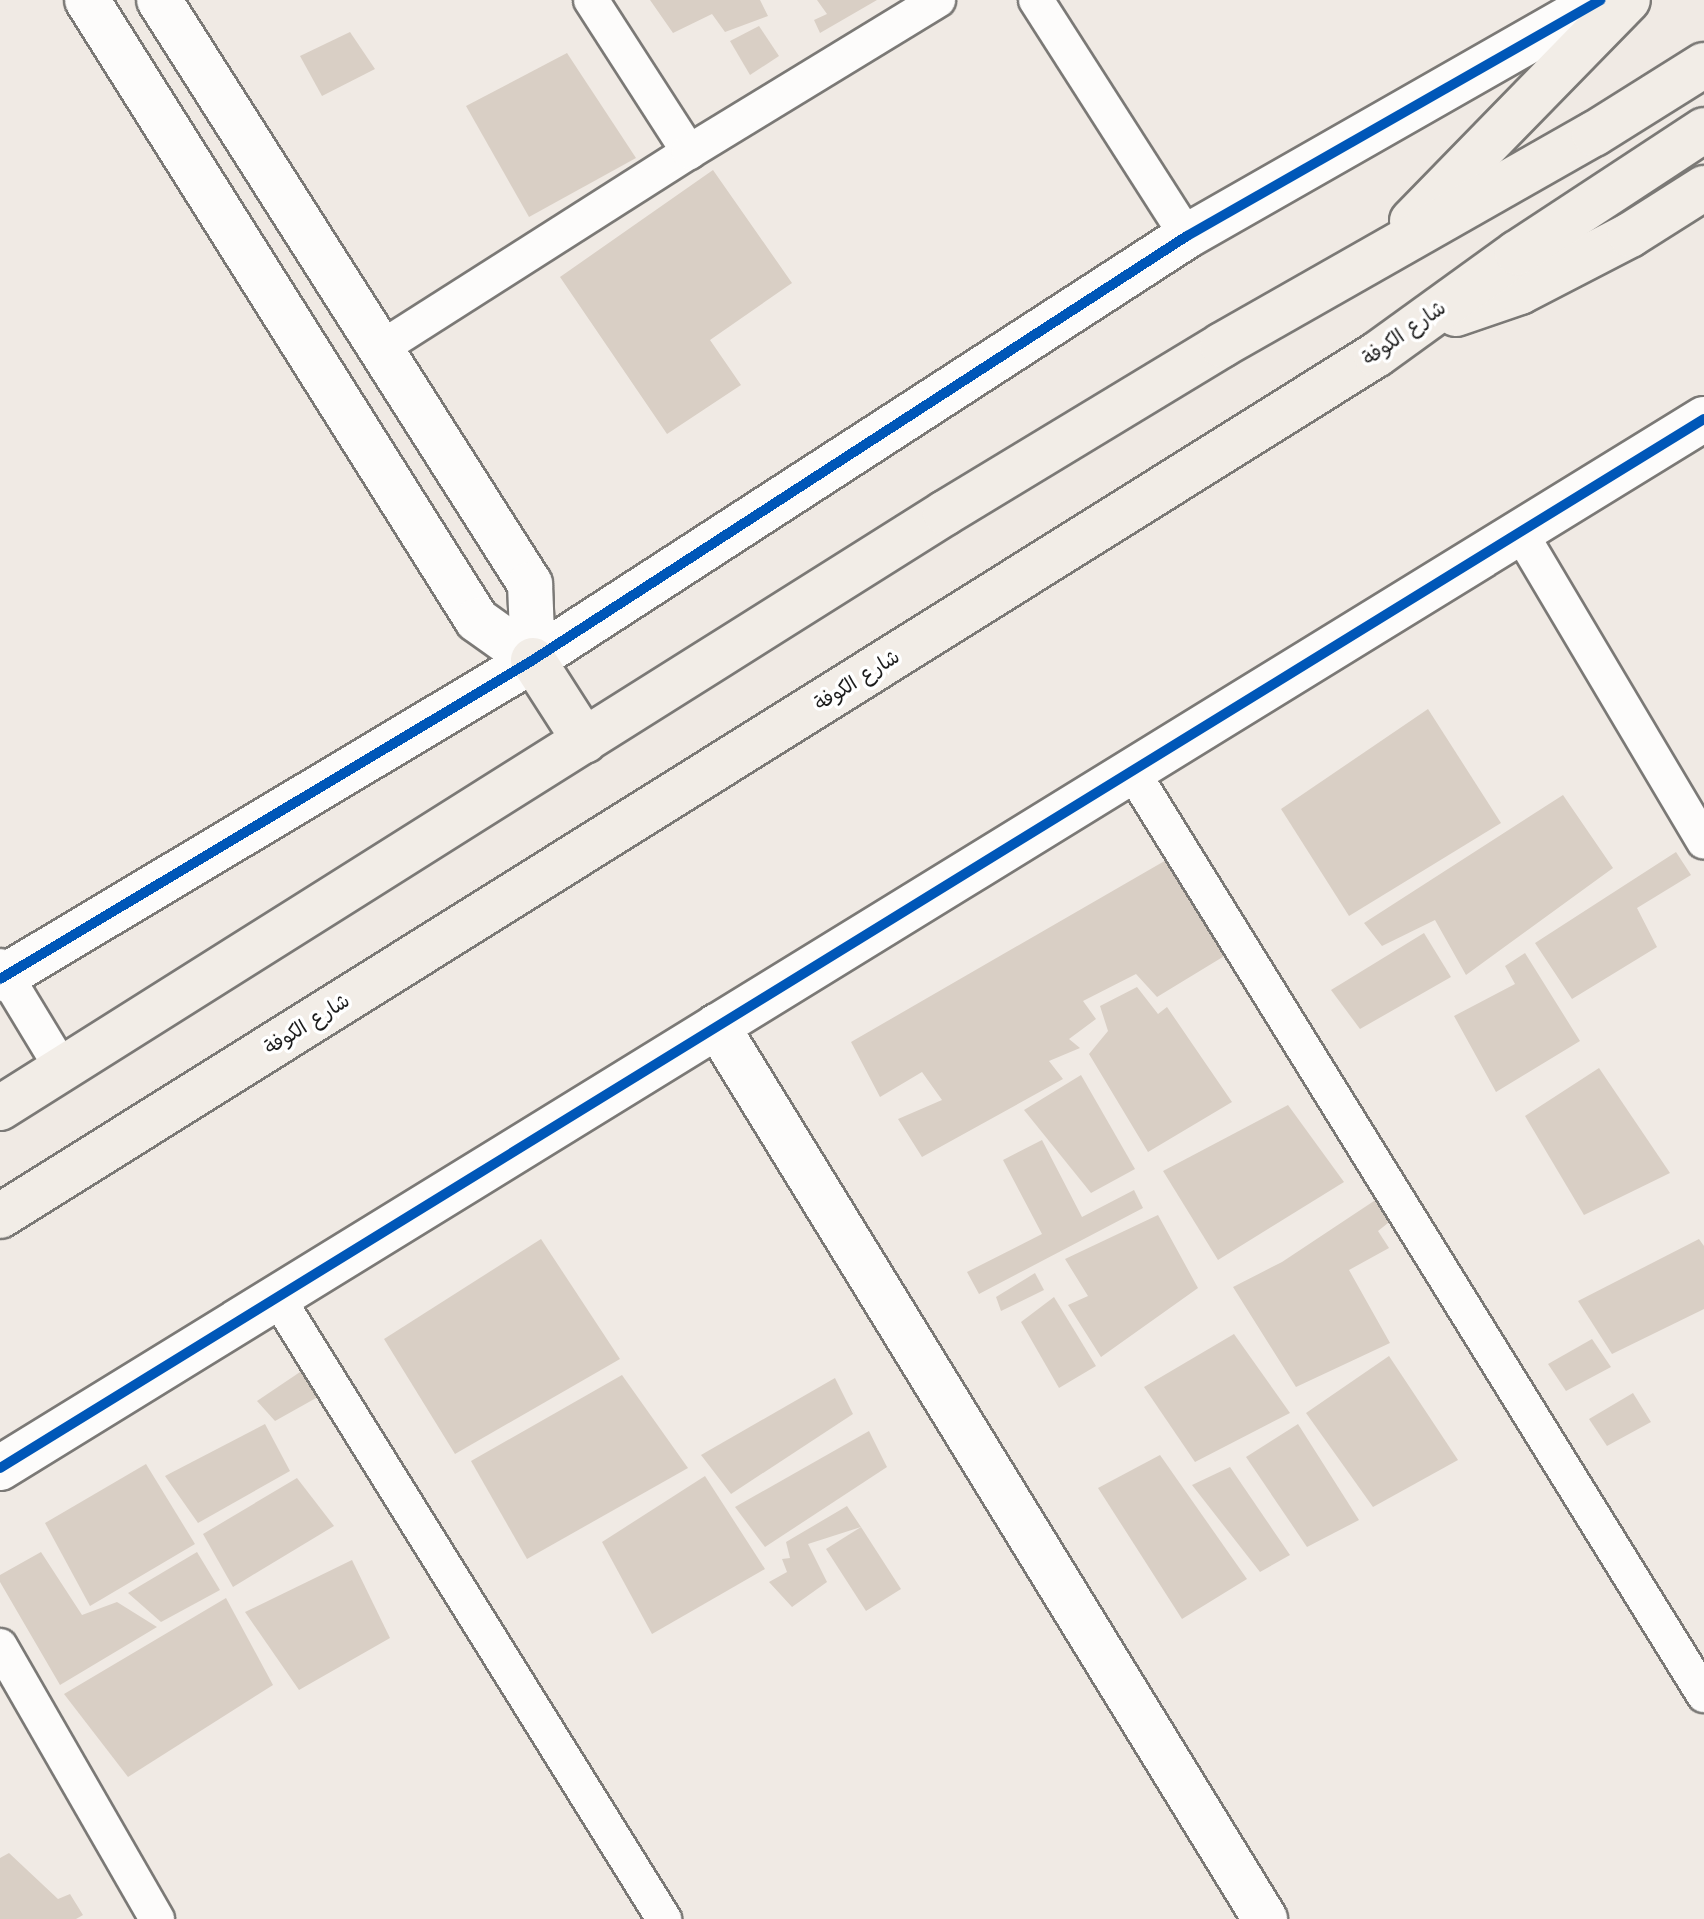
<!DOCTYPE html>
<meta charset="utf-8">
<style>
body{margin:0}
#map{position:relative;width:1704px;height:1919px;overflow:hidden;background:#f0eae4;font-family:"Shantell Sans","Playpen Sans Arabic",sans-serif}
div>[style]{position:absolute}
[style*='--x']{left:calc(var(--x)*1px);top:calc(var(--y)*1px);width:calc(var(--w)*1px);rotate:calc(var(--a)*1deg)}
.building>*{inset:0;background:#d9cfc5}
.roads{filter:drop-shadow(2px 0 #7b7976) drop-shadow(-2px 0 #7b7976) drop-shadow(0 2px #7b7976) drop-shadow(0 -2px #7b7976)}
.minor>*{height:34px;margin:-17px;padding:0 17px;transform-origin:17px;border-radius:17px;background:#fdfcfb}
.tertiary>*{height:44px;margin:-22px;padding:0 22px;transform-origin:22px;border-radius:22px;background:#fdfcfb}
.trunk>*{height:44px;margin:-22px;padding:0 22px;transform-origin:22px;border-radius:22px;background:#f2ede7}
.cycleway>*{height:10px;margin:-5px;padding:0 5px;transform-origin:5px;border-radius:5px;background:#0057b8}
span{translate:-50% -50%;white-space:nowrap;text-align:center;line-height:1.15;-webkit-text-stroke:7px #fff;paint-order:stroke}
.street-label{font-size:20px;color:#1c1c1c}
</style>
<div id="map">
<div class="building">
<div style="clip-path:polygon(650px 0,760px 0,768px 16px,725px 32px,712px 14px,673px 33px)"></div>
<div style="clip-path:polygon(817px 0,877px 0,820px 33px,814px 20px,827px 14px)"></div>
<div style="clip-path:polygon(759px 26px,779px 56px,750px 75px,730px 41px)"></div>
<div style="clip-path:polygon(350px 32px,375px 69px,322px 96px,300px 56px)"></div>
<div style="clip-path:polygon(567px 53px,636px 158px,529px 217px,466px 106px)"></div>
<div style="clip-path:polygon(713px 170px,792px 283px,710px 340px,741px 385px,667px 434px,560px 277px)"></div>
<div style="clip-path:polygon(1428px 709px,1501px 823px,1349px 916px,1281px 809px)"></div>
<div style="clip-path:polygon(1563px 795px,1613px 868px,1466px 975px,1435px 920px,1382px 946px,1364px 923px)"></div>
<div style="clip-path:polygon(1676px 852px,1691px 875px,1637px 908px,1657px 947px,1572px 999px,1535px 943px)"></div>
<div style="clip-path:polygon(1168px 859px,1226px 955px,1157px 997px,1136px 974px,1083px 1001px,1096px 1019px,1069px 1039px,1080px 1048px,1049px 1061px,1063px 1079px,922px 1157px,898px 1119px,942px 1100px,922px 1072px,880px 1097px,851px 1042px)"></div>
<div style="clip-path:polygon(1424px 933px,1451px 977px,1360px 1029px,1331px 990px)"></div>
<div style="clip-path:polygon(1525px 953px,1580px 1041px,1496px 1092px,1454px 1016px,1515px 984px,1505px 966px)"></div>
<div style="clip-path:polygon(1137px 987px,1158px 1014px,1167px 1007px,1232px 1102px,1148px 1152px,1089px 1054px,1108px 1031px,1100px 1006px)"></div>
<div style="clip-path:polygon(1599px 1068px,1670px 1173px,1584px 1215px,1525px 1116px)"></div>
<div style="clip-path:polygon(1081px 1075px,1135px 1169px,1091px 1193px,1024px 1110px)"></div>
<div style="clip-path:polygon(1288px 1105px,1344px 1182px,1218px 1260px,1163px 1171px)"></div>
<div style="clip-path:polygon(1042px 1140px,1082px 1217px,1134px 1190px,1143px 1208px,979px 1294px,967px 1272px,1042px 1234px,1003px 1160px)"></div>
<div style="clip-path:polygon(1380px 1197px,1393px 1219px,1378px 1231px,1389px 1248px,1349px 1270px,1390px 1343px,1296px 1387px,1233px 1287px,1282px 1262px)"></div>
<div style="clip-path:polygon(1158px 1215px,1198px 1288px,1101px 1357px,1068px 1305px,1088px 1296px,1065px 1259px)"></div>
<div style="clip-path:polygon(541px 1239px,620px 1359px,455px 1454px,384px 1339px)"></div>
<div style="clip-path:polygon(1699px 1239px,1704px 1246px,1704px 1309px,1612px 1354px,1578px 1301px)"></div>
<div style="clip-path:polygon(1035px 1273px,1044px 1290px,1001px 1311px,996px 1297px)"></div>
<div style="clip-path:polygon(1054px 1297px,1096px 1366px,1059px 1388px,1021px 1322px)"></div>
<div style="clip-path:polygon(1234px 1334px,1290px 1413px,1195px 1462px,1144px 1387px)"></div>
<div style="clip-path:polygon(1592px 1339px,1611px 1367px,1566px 1391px,1548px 1364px)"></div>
<div style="clip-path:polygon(1389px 1356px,1458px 1460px,1373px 1507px,1306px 1413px)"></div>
<div style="clip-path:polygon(306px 1368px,325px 1393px,275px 1421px,257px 1401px)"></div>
<div style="clip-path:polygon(622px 1375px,688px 1468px,527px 1559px,471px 1461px)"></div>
<div style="clip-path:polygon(835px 1378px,853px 1414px,731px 1494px,701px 1455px)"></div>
<div style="clip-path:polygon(1633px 1393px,1651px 1422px,1607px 1446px,1589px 1419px)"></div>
<div style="clip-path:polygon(265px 1424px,290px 1471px,198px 1523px,165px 1476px)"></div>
<div style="clip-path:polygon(1298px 1424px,1359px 1520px,1307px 1547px,1246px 1457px)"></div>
<div style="clip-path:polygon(869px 1431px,887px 1467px,765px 1547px,735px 1507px)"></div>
<div style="clip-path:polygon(1160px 1455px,1247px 1579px,1182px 1619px,1098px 1488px)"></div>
<div style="clip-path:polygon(146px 1464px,195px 1544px,90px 1606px,45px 1523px)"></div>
<div style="clip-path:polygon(1230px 1467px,1290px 1555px,1260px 1572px,1192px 1485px)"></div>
<div style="clip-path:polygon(705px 1476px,765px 1569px,652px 1634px,602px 1542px)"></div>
<div style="clip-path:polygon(297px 1478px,334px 1526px,233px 1587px,203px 1534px)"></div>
<div style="clip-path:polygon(847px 1506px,861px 1527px,808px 1544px,827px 1582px,792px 1607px,769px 1582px,787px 1572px,782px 1559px,790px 1558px,786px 1542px)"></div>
<div style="clip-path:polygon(861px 1527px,901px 1589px,866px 1611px,826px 1549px)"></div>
<div style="clip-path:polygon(41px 1552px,82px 1615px,117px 1602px,157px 1627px,60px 1685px,0 1582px,0 1575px)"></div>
<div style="clip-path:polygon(197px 1552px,220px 1590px,161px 1622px,128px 1593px)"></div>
<div style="clip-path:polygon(352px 1560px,390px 1638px,299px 1690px,245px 1612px)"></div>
<div style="clip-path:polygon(226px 1598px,273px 1685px,128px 1777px,64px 1694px)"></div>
<div style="clip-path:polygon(9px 1853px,58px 1899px,70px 1894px,83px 1915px,76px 1919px,0 1919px,0 1858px)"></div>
</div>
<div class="roads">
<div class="minor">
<div style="--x:591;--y:0;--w:181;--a:57.2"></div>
<div style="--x:1036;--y:0;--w:280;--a:57.4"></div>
<div style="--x:381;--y:348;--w:365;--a:-32.5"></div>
<div style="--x:689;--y:152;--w:292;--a:-31.4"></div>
<div style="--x:1520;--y:532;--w:360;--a:59.3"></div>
<div style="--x:1132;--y:771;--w:1087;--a:58.24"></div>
<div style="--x:0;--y:966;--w:122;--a:58.8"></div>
<div style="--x:277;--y:1297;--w:733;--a:58.11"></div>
<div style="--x:0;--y:1646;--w:315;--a:60.1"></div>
</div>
<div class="tertiary">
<div style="--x:87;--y:0;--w:732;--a:57.83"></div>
<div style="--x:477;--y:620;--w:69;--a:35.5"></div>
<div style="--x:159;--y:0;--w:692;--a:57.57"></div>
<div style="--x:530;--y:584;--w:76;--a:87.7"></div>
<div style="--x:0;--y:979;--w:621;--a:-30.9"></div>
<div style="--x:533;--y:660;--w:779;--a:-32.96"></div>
<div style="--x:1187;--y:236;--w:476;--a:-29.7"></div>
<div style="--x:717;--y:1026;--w:1048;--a:58.46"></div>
<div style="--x:0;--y:1468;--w:2001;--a:-31.62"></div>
</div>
<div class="trunk">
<div style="--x:1412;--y:221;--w:309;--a:-45.7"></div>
<div style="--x:1456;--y:314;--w:68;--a:-19"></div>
<div style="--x:1520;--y:292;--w:124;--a:-27.4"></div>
<div style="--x:1630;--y:235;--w:88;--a:-32.4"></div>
<div style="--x:533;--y:660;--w:96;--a:57.3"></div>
<div style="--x:0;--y:1108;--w:1117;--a:-32.2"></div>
<div style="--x:945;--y:513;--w:324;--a:-31.2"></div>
<div style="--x:1222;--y:345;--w:428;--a:-29.6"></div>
<div style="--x:1594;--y:134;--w:130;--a:-32.1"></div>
<div style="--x:0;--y:1216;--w:1623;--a:-32.04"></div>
<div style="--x:1376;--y:355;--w:174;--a:-35.9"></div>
<div style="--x:1517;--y:253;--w:224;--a:-33.3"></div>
</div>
</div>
<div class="cycleway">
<div style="--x:0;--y:979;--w:621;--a:-30.9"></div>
<div style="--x:533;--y:660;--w:779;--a:-32.96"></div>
<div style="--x:1187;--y:236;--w:476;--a:-29.7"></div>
<div style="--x:0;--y:1468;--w:2001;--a:-31.62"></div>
</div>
<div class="street-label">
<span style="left:1404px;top:333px;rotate:-35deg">شارع الكوفة</span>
<span style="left:857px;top:680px;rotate:-32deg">شارع الكوفة</span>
<span style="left:307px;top:1024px;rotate:-32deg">شارع الكوفة</span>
</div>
</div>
